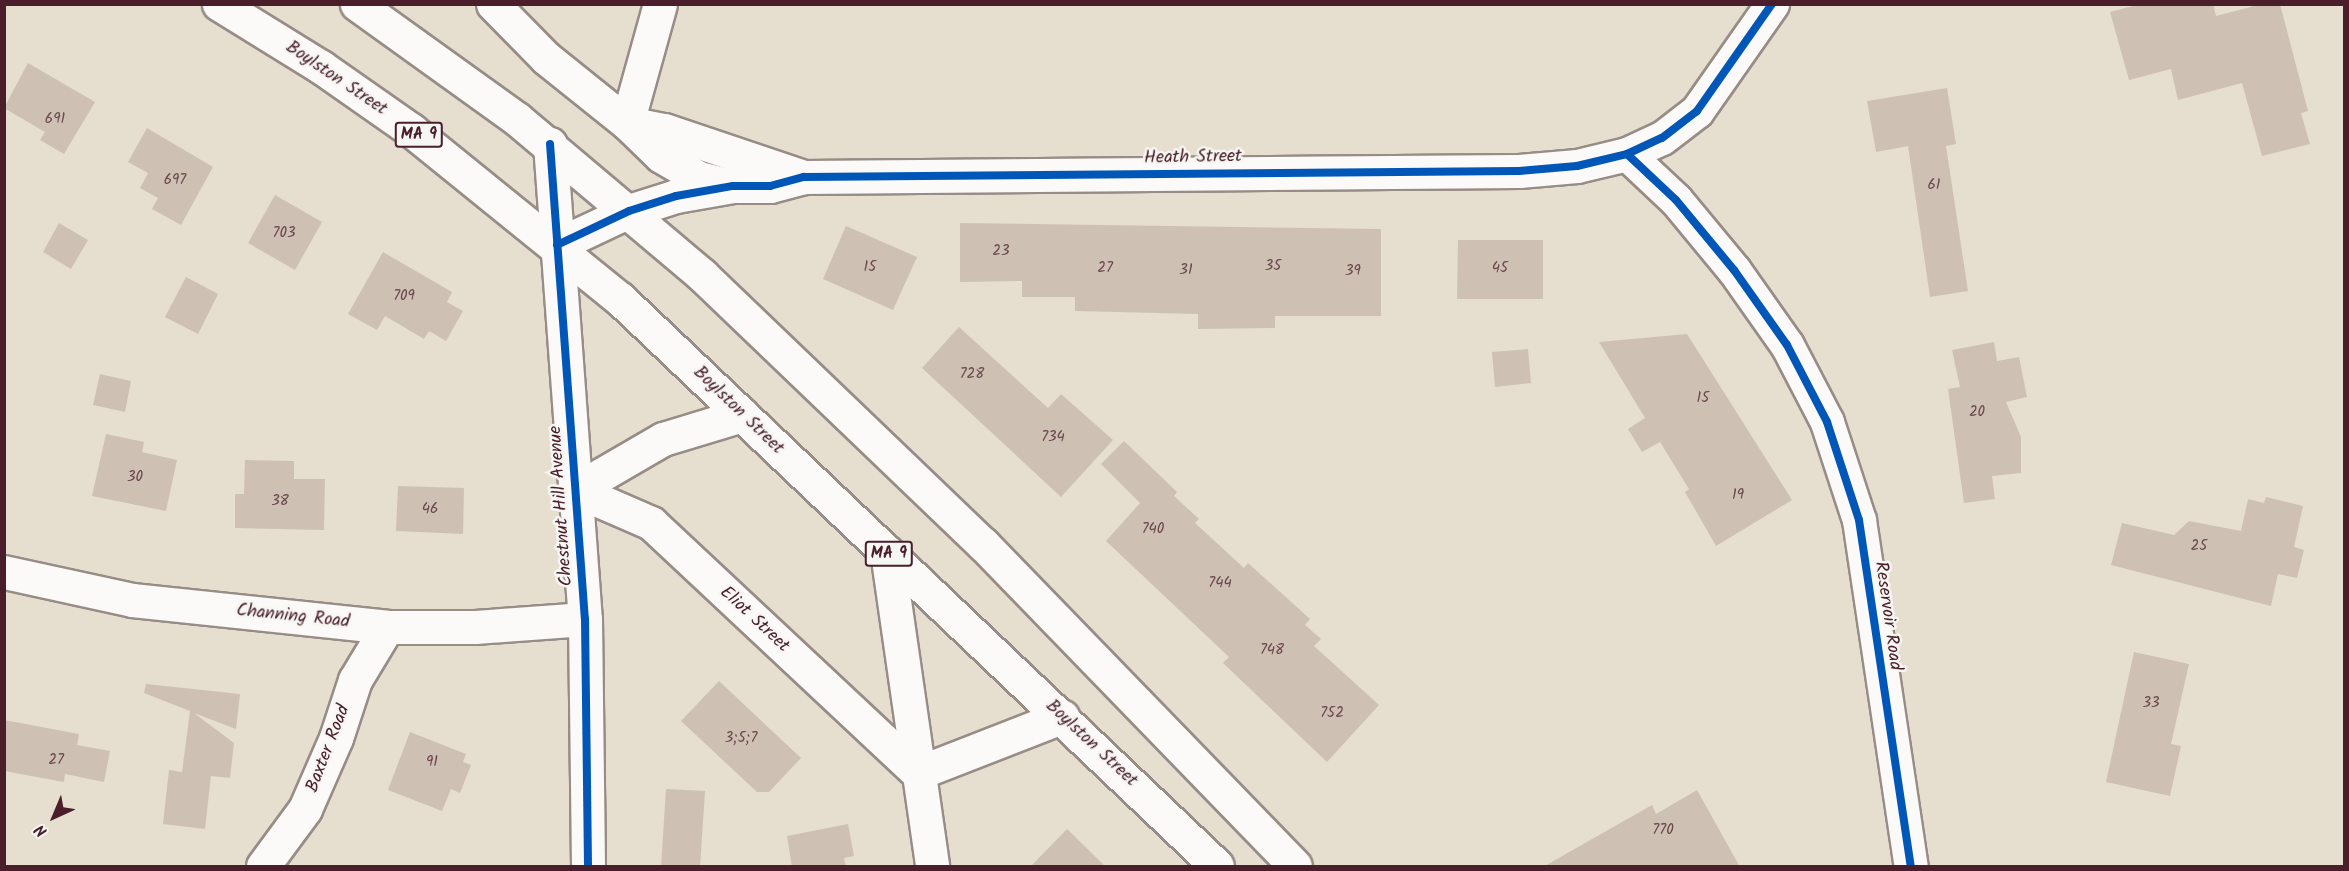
<!DOCTYPE html>
<style>
body{margin:0}
#map{position:relative;width:2349px;height:871px;overflow:hidden;background:#e6decf;font-family:Kalam,sans-serif}
div>[style]{position:absolute}
[style*='--x']{left:calc(var(--x)*1px);top:calc(var(--y)*1px);width:calc(var(--w)*1px);rotate:calc(var(--a)*1deg)}
.building>*{inset:0;background:#cfc0b4}
.roads{filter:drop-shadow(2px 0 #978c86) drop-shadow(-2px 0 #978c86) drop-shadow(0 2px #978c86) drop-shadow(0 -2px #978c86)}
.minor>*{height:33px;margin:-16.5px;padding:0 16.5px;transform-origin:16.5px;border-radius:16.5px;background:#fbfaf8}
.major>*{height:33px;margin:-16.5px;padding:0 16.5px;transform-origin:16.5px;border-radius:16.5px;background:#fbfaf8}
.highway>*{height:33px;margin:-16.5px;padding:0 16.5px;transform-origin:16.5px;border-radius:16.5px;background:#fbfaf8}
.cycleway>*{height:8px;margin:-4px;padding:0 4px;transform-origin:4px;border-radius:4px;background:#0057b8}
span{translate:-50% -50%;white-space:nowrap;text-align:center;line-height:1.15;-webkit-text-stroke:5px #f6f6f2;paint-order:stroke}
.number-label{font-size:15px;color:#6b474d}
.number-label span{-webkit-text-stroke-width:0}
.shield-label span{padding:2px 4px;background:#f6f6f2;border:2px solid;border-radius:4px;-webkit-text-stroke-width:0}
.shield-label{font-size:16px;color:#4a1f2b;font-weight:700}
.street-label{font-size:18px;color:#4a1f2b}
.frame{position:absolute;inset:0;border:6px solid #4a1f2b;pointer-events:none}
.north{position:absolute;left:24px;top:787px;width:60px;height:60px;-webkit-text-stroke:4px #f6f6f2;paint-order:stroke;rotate:224deg;font-size:16px;font-weight:700;line-height:24px;text-align:center;color:#4a1f2b}
.north::after{content:'';display:block;margin:auto;width:21px;height:27px;background:#4a1f2b;clip-path:polygon(50% 0,100% 100%,50% 72%,0 100%)}
</style>
<div id="map">
<div class="building">
<div style="clip-path:polygon(2141px 4px,2213px 4px,2216px 16px,2262px 4px,2280px 4px,2308px 111px,2301px 113px,2310px 144px,2262px 156px,2242px 83px,2178px 100px,2171px 69px,2129px 80px,2110px 12px)"></div>
<div style="clip-path:polygon(28px 63px,95px 102px,64px 154px,40px 140px,45px 132px,4px 108px)"></div>
<div style="clip-path:polygon(1947px 88px,1956px 144px,1946px 146px,1968px 291px,1930px 297px,1908px 146px,1876px 152px,1867px 101px)"></div>
<div style="clip-path:polygon(147px 128px,213px 167px,181px 225px,152px 209px,158px 198px,140px 188px,148px 173px,128px 162px)"></div>
<div style="clip-path:polygon(275px 195px,322px 222px,295px 270px,248px 243px)"></div>
<div style="clip-path:polygon(59px 223px,88px 240px,71px 269px,43px 252px)"></div>
<div style="clip-path:polygon(960px 223px,1381px 229px,1381px 316px,1275px 316px,1275px 328px,1198px 329px,1198px 314px,1075px 311px,1075px 297px,1022px 297px,1022px 281px,960px 282px)"></div>
<div style="clip-path:polygon(846px 226px,917px 257px,893px 310px,823px 279px)"></div>
<div style="clip-path:polygon(1458px 240px,1543px 240px,1543px 299px,1457px 299px)"></div>
<div style="clip-path:polygon(383px 252px,452px 292px,447px 302px,463px 311px,446px 341px,429px 331px,424px 339px,385px 316px,377px 330px,348px 314px)"></div>
<div style="clip-path:polygon(186px 277px,218px 294px,198px 334px,165px 317px)"></div>
<div style="clip-path:polygon(959px 327px,1048px 408px,1061px 394px,1113px 440px,1061px 497px,922px 368px)"></div>
<div style="clip-path:polygon(1687px 334px,1792px 500px,1716px 546px,1685px 492px,1689px 489px,1660px 442px,1642px 452px,1628px 429px,1645px 418px,1599px 342px)"></div>
<div style="clip-path:polygon(1994px 342px,1997px 361px,2019px 357px,2027px 397px,2006px 402px,2021px 437px,2021px 473px,1992px 476px,1995px 499px,1964px 503px,1948px 389px,1960px 387px,1952px 350px)"></div>
<div style="clip-path:polygon(1528px 349px,1531px 383px,1495px 387px,1492px 352px)"></div>
<div style="clip-path:polygon(100px 374px,131px 381px,125px 412px,93px 405px)"></div>
<div style="clip-path:polygon(106px 434px,144px 442px,142px 452px,177px 460px,166px 511px,92px 496px)"></div>
<div style="clip-path:polygon(1124px 441px,1177px 492px,1174px 496px,1199px 519px,1195px 523px,1244px 568px,1248px 563px,1310px 619px,1305px 625px,1321px 639px,1314px 646px,1379px 705px,1327px 762px,1223px 663px,1229px 657px,1106px 541px,1140px 503px,1101px 464px)"></div>
<div style="clip-path:polygon(245px 460px,294px 461px,294px 479px,325px 479px,324px 530px,235px 528px,235px 494px,244px 494px)"></div>
<div style="clip-path:polygon(398px 486px,464px 488px,463px 534px,396px 531px)"></div>
<div style="clip-path:polygon(2266px 497px,2303px 506px,2294px 547px,2304px 550px,2297px 578px,2278px 574px,2271px 606px,2111px 565px,2122px 523px,2174px 535px,2189px 521px,2241px 531px,2248px 499px,2264px 503px)"></div>
<div style="clip-path:polygon(2134px 652px,2189px 664px,2171px 744px,2181px 746px,2170px 796px,2106px 782px)"></div>
<div style="clip-path:polygon(719px 681px,801px 758px,769px 792px,757px 792px,681px 721px)"></div>
<div style="clip-path:polygon(146px 684px,240px 694px,236px 729px,194px 713px,234px 743px,230px 778px,211px 776px,205px 829px,163px 824px,169px 770px,182px 772px,190px 711px,144px 693px)"></div>
<div style="clip-path:polygon(4px 720px,79px 734px,77px 745px,110px 751px,104px 782px,65px 774px,64px 782px,4px 771px)"></div>
<div style="clip-path:polygon(410px 732px,466px 754px,463px 762px,471px 765px,460px 793px,451px 789px,442px 811px,388px 790px)"></div>
<div style="clip-path:polygon(666px 789px,705px 791px,700px 867px,661px 867px)"></div>
<div style="clip-path:polygon(1697px 790px,1740px 867px,1543px 867px,1652px 805px,1656px 814px)"></div>
<div style="clip-path:polygon(848px 824px,854px 856px,844px 858px,846px 867px,792px 867px,787px 836px)"></div>
<div style="clip-path:polygon(1067px 829px,1106px 867px,1030px 867px)"></div>
</div>
<div class="roads">
<div class="minor">
<div style="--x:493;--y:4;--w:76;--a:45.5"></div>
<div style="--x:546;--y:58;--w:104;--a:38.7"></div>
<div style="--x:627;--y:123;--w:47;--a:44.1"></div>
<div style="--x:661;--y:156;--w:44;--a:30.1"></div>
<div style="--x:699;--y:178;--w:30;--a:14"></div>
<div style="--x:627;--y:123;--w:38;--a:11"></div>
<div style="--x:664;--y:130;--w:148;--a:18.6"></div>
<div style="--x:627;--y:123;--w:123;--a:-74.5"></div>
<div style="--x:1627;--y:154;--w:67;--a:43.2"></div>
<div style="--x:1676;--y:200;--w:91;--a:50.4"></div>
<div style="--x:1734;--y:270;--w:92;--a:54.8"></div>
<div style="--x:1787;--y:345;--w:87;--a:62.5"></div>
<div style="--x:1827;--y:422;--w:103;--a:71.9"></div>
<div style="--x:1859;--y:520;--w:350;--a:81.5"></div>
<div style="--x:557;--y:245;--w:80;--a:-25.3"></div>
<div style="--x:629;--y:211;--w:49;--a:-17.7"></div>
<div style="--x:676;--y:196;--w:58;--a:-10"></div>
<div style="--x:733;--y:186;--w:37;--a:0"></div>
<div style="--x:770;--y:186;--w:35;--a:-15"></div>
<div style="--x:804;--y:177;--w:715;--a:-0.48"></div>
<div style="--x:1519;--y:171;--w:58;--a:-4.9"></div>
<div style="--x:1577;--y:166;--w:51;--a:-13.5"></div>
<div style="--x:1627;--y:154;--w:38;--a:-25"></div>
<div style="--x:1662;--y:138;--w:44;--a:-37.6"></div>
<div style="--x:1697;--y:111;--w:131;--a:-55"></div>
<div style="--x:575;--y:490;--w:83;--a:23.5"></div>
<div style="--x:651;--y:523;--w:366;--a:43.1"></div>
<div style="--x:887;--y:552;--w:317;--a:81.8"></div>
<div style="--x:4;--y:572;--w:131;--a:12.3"></div>
<div style="--x:132;--y:600;--w:256;--a:6"></div>
<div style="--x:387;--y:627;--w:88;--a:0"></div>
<div style="--x:475;--y:627;--w:110;--a:-4.2"></div>
<div style="--x:918;--y:773;--w:155;--a:-21.3"></div>
<div style="--x:263;--y:866;--w:71;--a:-53.6"></div>
<div style="--x:305;--y:809;--w:77;--a:-66.4"></div>
<div style="--x:336;--y:738;--w:61;--a:-71.9"></div>
<div style="--x:355;--y:680;--w:62;--a:-58.9"></div>
</div>
<div class="major">
<div style="--x:550;--y:144;--w:476;--a:85.8"></div>
<div style="--x:585;--y:619;--w:247;--a:89.3"></div>
</div>
<div class="highway">
<div style="--x:219;--y:4;--w:120;--a:31.7"></div>
<div style="--x:321;--y:67;--w:110;--a:35"></div>
<div style="--x:411;--y:130;--w:269;--a:39"></div>
<div style="--x:620;--y:299;--w:823;--a:43.52"></div>
<div style="--x:357;--y:4;--w:197;--a:35.7"></div>
<div style="--x:517;--y:119;--w:242;--a:40.1"></div>
<div style="--x:702;--y:275;--w:389;--a:43.8"></div>
<div style="--x:983;--y:544;--w:448;--a:45.9"></div>
<div style="--x:575;--y:490;--w:102;--a:-30.1"></div>
<div style="--x:663;--y:439;--w:83;--a:-16.9"></div>
</div>
</div>
<div class="cycleway">
<div style="--x:550;--y:144;--w:476;--a:85.8"></div>
<div style="--x:585;--y:619;--w:247;--a:89.3"></div>
<div style="--x:1627;--y:154;--w:67;--a:43.2"></div>
<div style="--x:1676;--y:200;--w:91;--a:50.4"></div>
<div style="--x:1734;--y:270;--w:92;--a:54.8"></div>
<div style="--x:1787;--y:345;--w:87;--a:62.5"></div>
<div style="--x:1827;--y:422;--w:103;--a:71.9"></div>
<div style="--x:1859;--y:520;--w:350;--a:81.5"></div>
<div style="--x:557;--y:245;--w:80;--a:-25.3"></div>
<div style="--x:629;--y:211;--w:49;--a:-17.7"></div>
<div style="--x:676;--y:196;--w:58;--a:-10"></div>
<div style="--x:733;--y:186;--w:37;--a:0"></div>
<div style="--x:770;--y:186;--w:35;--a:-15"></div>
<div style="--x:804;--y:177;--w:715;--a:-0.48"></div>
<div style="--x:1519;--y:171;--w:58;--a:-4.9"></div>
<div style="--x:1577;--y:166;--w:51;--a:-13.5"></div>
<div style="--x:1627;--y:154;--w:38;--a:-25"></div>
<div style="--x:1662;--y:138;--w:44;--a:-37.6"></div>
<div style="--x:1697;--y:111;--w:131;--a:-55"></div>
</div>
<div class="number-label">
<span style="left:55px;top:120px">691</span>
<span style="left:175px;top:181px">697</span>
<span style="left:1934px;top:186px">61</span>
<span style="left:284px;top:234px">703</span>
<span style="left:1001px;top:252px">23</span>
<span style="left:1273px;top:267px">35</span>
<span style="left:870px;top:268px">15</span>
<span style="left:1105px;top:269px">27</span>
<span style="left:1500px;top:269px">45</span>
<span style="left:1186px;top:271px">31</span>
<span style="left:1353px;top:272px">39</span>
<span style="left:404px;top:297px">709</span>
<span style="left:972px;top:375px">728</span>
<span style="left:1703px;top:399px">15</span>
<span style="left:1977px;top:413px">20</span>
<span style="left:1053px;top:438px">734</span>
<span style="left:135px;top:478px">30</span>
<span style="left:1738px;top:496px">19</span>
<span style="left:280px;top:502px">38</span>
<span style="left:430px;top:510px">46</span>
<span style="left:1153px;top:530px">740</span>
<span style="left:2199px;top:547px">25</span>
<span style="left:1220px;top:584px">744</span>
<span style="left:1272px;top:651px">748</span>
<span style="left:2151px;top:704px">33</span>
<span style="left:1332px;top:714px">752</span>
<span style="left:741px;top:739px">3;5;7</span>
<span style="left:56px;top:761px">27</span>
<span style="left:432px;top:763px">91</span>
<span style="left:1663px;top:831px">770</span>
</div>
<div class="shield-label">
<span style="left:419px;top:135px">MA 9</span>
<span style="left:889px;top:554px">MA 9</span>
</div>
<div class="street-label">
<span style="left:336px;top:79px;rotate:34deg">Boylston Street</span>
<span style="left:1193px;top:158px;rotate:-1deg">Heath Street</span>
<span style="left:738px;top:411px;rotate:44deg">Boylston Street</span>
<span style="left:562px;top:506px;rotate:-94deg">Chestnut Hill Avenue</span>
<span style="left:1887px;top:616px;rotate:82deg">Reservoir Road</span>
<span style="left:293px;top:617px;rotate:6deg">Channing Road</span>
<span style="left:754px;top:620px;rotate:43deg">Eliot Street</span>
<span style="left:1091px;top:744px;rotate:43deg">Boylston Street</span>
<span style="left:329px;top:749px;rotate:-69deg">Baxter Road</span>
</div>
<div class="frame"></div>
<div class="north">N</div>
</div>
